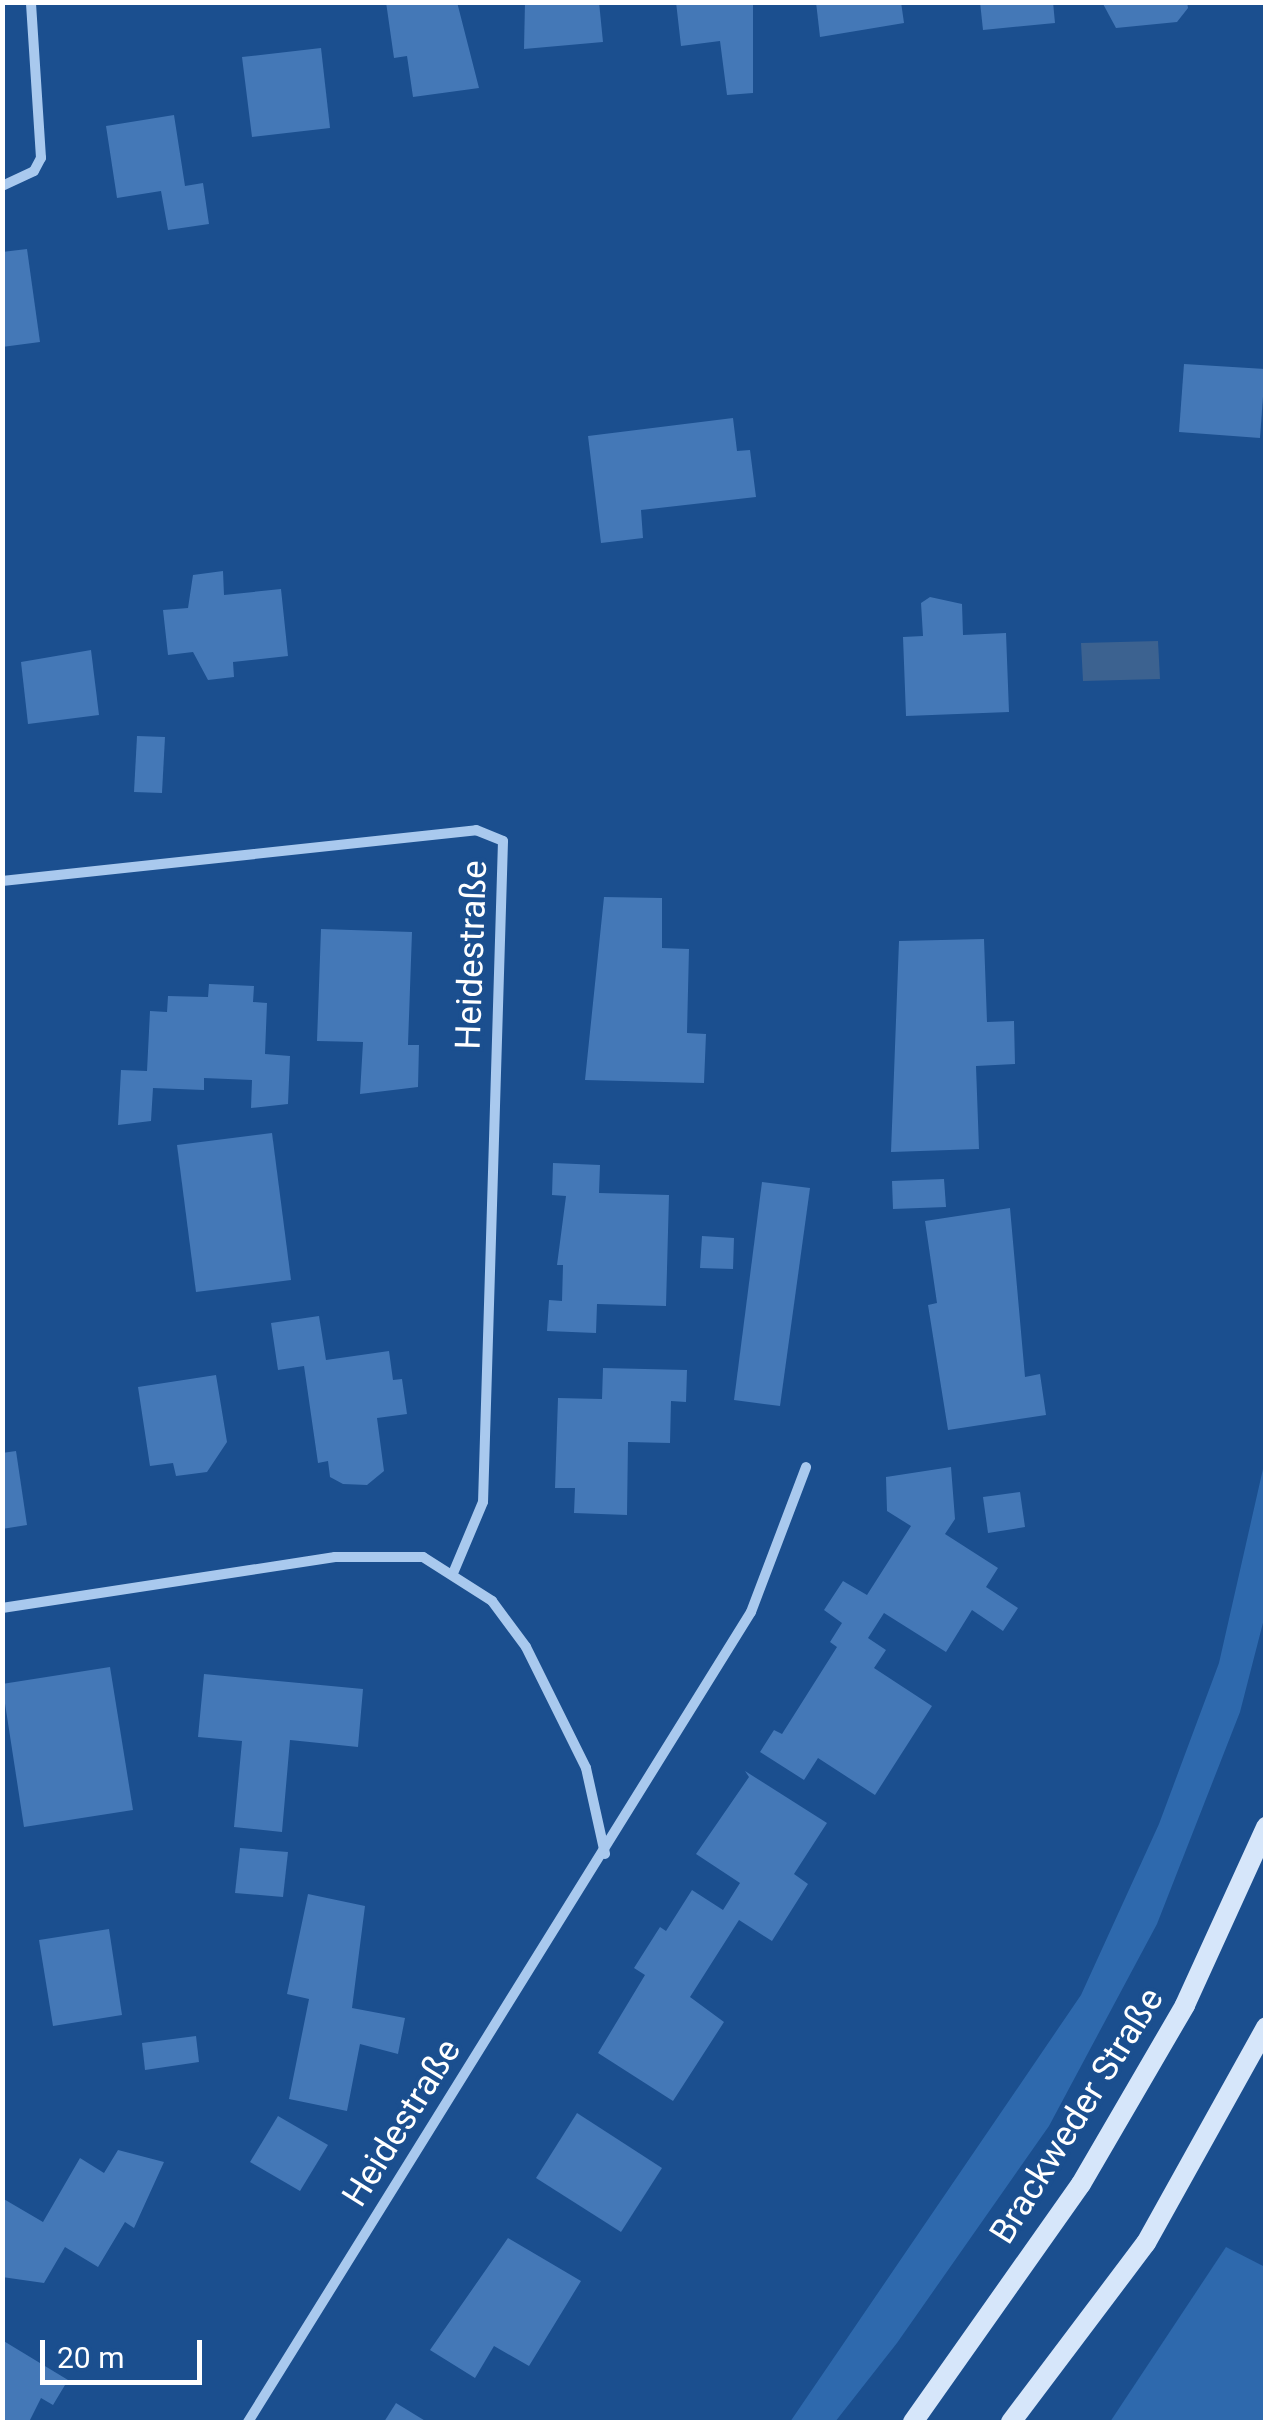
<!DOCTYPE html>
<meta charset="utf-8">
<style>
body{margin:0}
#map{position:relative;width:1268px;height:2425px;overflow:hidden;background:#1b4f8f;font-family:Roboto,sans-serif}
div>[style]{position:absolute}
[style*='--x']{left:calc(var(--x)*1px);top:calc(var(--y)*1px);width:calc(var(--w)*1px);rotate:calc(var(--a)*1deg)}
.green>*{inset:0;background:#2e69ad}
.water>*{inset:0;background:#3c6290}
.building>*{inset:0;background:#4478b7}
.street>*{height:10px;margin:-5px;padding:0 5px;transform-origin:5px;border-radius:5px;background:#a9c9ee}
.secondary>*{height:20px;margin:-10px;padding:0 10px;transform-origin:10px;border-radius:10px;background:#d6e6fa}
span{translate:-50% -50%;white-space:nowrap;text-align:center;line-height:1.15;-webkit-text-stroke:8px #1b4f8f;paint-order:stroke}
.street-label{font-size:35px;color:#fff}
.frame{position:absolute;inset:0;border:5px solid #fff;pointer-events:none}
.scale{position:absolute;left:40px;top:2340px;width:162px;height:45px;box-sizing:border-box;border:5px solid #fff;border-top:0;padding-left:12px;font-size:30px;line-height:35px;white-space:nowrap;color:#fff;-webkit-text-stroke:8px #1b4f8f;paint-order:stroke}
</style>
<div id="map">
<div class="green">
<div style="clip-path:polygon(1265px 1460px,1265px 1615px,1240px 1712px,1157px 1924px,1049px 2126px,897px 2343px,835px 2422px,790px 2422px,1081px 1995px,1159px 1824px,1219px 1663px)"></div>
<div style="clip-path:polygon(1226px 2247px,1265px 2267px,1265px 2422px,1110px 2422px)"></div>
</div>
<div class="water">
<div style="clip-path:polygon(1158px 641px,1160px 679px,1083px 681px,1081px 643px)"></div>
</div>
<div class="building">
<div style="clip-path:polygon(386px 2px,457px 2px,479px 88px,413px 97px,407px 56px,394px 58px)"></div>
<div style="clip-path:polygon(525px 2px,599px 2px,603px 42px,524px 49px)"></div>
<div style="clip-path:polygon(676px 2px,753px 2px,753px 93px,727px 95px,720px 41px,681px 46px)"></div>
<div style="clip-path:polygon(816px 2px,901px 2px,904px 23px,820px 37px)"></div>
<div style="clip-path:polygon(980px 2px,1053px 2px,1055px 23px,983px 30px)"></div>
<div style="clip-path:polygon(1102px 2px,1187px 2px,1188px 8px,1177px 22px,1116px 28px)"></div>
<div style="clip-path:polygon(321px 48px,330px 128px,252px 137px,242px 57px)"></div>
<div style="clip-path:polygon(174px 115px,185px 186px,203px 183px,209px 224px,168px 230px,161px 191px,117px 198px,106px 126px)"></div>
<div style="clip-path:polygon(27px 249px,40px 342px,2px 347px,2px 252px)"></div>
<div style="clip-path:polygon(1184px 364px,1265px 369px,1260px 438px,1179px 432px)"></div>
<div style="clip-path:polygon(733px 418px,737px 451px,750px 450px,756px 497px,641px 510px,643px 538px,601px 543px,588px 436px)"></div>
<div style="clip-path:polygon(223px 571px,224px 595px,281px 589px,288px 656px,233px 662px,234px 677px,208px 680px,193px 652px,168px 655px,163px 610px,188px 608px,193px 575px)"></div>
<div style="clip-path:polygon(930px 597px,962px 604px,963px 635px,1006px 633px,1009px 712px,906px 716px,903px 637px,923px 636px,921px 603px)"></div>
<div style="clip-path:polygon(91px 650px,99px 715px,28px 724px,21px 662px)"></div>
<div style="clip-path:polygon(137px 736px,165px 737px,162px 793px,134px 792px)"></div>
<div style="clip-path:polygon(604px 897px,662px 898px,662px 948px,689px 949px,687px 1033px,706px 1034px,704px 1083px,585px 1080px)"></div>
<div style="clip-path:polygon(321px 929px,412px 932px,408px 1045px,419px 1045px,418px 1087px,360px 1094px,363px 1042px,317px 1041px)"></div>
<div style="clip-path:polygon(984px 939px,987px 1022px,1014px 1021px,1015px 1064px,976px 1066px,979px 1149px,891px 1152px,899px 941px)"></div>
<div style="clip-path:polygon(209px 984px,254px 986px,253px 1002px,267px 1003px,265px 1054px,290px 1056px,288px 1104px,251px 1108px,252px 1080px,204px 1078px,204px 1090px,153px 1088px,151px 1121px,118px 1125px,121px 1070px,147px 1071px,150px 1011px,167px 1012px,168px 996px,208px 997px)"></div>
<div style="clip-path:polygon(272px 1133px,291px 1280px,196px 1292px,177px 1145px)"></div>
<div style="clip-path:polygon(553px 1163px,600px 1165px,599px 1193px,669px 1195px,666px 1306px,597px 1304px,596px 1333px,547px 1331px,549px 1300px,562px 1301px,563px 1265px,557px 1265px,566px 1196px,552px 1195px)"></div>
<div style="clip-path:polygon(944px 1179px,946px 1207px,893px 1209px,892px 1181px)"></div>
<div style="clip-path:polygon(762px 1182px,810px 1188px,780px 1406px,734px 1400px)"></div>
<div style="clip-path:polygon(1010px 1208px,1025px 1377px,1040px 1374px,1046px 1415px,948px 1430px,928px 1305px,937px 1303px,925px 1221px)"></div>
<div style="clip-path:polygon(702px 1236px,734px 1238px,733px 1269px,700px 1268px)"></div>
<div style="clip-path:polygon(319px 1316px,326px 1360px,389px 1351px,393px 1380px,402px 1379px,407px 1414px,377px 1418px,384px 1471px,367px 1485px,343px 1484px,330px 1477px,328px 1461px,318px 1463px,304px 1366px,278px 1370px,271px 1323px)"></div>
<div style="clip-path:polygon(603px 1368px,687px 1370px,686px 1402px,671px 1401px,670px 1443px,628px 1442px,627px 1515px,574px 1513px,575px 1488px,555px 1488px,558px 1398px,602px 1399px)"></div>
<div style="clip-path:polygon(216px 1375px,227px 1442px,207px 1472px,176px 1476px,173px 1463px,150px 1466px,138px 1387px)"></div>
<div style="clip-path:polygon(16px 1451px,27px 1525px,2px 1529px,2px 1453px)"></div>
<div style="clip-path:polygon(951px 1467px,955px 1519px,945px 1534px,998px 1568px,986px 1587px,1018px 1608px,1003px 1631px,972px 1610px,946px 1652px,884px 1613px,868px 1638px,886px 1650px,874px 1668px,932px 1706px,875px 1795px,818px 1758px,804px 1780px,760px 1752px,774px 1730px,782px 1734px,837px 1647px,830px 1642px,842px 1623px,824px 1610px,843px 1581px,867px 1595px,911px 1526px,887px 1511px,886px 1477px)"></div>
<div style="clip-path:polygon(1020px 1492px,1025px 1527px,988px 1533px,983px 1497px)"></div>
<div style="clip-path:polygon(110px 1667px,133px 1810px,24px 1827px,2px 1684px)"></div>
<div style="clip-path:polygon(204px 1674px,363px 1689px,358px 1747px,290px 1740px,282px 1832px,234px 1827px,242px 1741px,198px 1737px)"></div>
<div style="clip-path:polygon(745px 1771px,827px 1823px,794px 1874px,808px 1884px,772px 1941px,739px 1920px,690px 1997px,724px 2022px,673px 2101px,598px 2053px,645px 1975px,634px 1968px,660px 1927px,666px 1931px,692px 1890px,723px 1910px,740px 1883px,696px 1854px,749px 1777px)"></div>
<div style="clip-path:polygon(240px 1848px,288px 1852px,283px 1897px,235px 1893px)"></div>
<div style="clip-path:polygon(308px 1894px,365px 1906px,352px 2008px,405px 2018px,398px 2054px,360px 2044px,347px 2111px,289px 2099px,309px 1999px,287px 1994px)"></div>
<div style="clip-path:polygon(109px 1929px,122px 2015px,53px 2026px,39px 1940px)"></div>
<div style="clip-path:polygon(196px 2036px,199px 2062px,145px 2070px,142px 2043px)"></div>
<div style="clip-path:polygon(577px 2113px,662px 2168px,621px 2232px,536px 2178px)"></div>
<div style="clip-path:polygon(278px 2116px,328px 2145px,300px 2191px,250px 2162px)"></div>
<div style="clip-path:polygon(118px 2150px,164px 2162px,134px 2228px,125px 2222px,98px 2267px,65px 2247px,44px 2283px,2px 2277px,2px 2198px,43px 2222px,80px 2158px,104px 2173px)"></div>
<div style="clip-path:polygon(508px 2238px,581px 2281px,529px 2366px,494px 2346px,475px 2378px,430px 2350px)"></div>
<div style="clip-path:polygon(2px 2340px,68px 2380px,53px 2405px,41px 2398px,29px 2422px,2px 2422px)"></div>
<div style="clip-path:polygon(396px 2403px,427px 2422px,384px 2422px)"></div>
</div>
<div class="street">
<div style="--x:2;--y:186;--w:35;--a:-25"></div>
<div style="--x:34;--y:171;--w:15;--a:-62"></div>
<div style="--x:41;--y:158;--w:156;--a:-93.7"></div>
<div style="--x:2;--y:881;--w:477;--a:-6.1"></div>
<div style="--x:476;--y:830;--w:29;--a:22"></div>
<div style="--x:503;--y:841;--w:661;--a:91.73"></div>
<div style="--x:483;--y:1502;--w:75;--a:112.8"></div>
<div style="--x:2;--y:1608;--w:337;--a:-8.7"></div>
<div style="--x:335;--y:1557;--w:88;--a:0"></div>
<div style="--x:423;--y:1557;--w:82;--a:32.5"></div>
<div style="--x:492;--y:1601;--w:57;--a:53.5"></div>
<div style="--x:526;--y:1647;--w:135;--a:63.6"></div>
<div style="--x:586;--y:1768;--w:88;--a:77.5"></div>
<div style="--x:248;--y:2422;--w:953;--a:-58.16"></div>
<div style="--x:751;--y:1612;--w:155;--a:-69.2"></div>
</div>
<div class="secondary">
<div style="--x:913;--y:2422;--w:291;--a:-54.8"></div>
<div style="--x:1081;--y:2184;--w:207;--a:-59.8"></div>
<div style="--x:1185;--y:2005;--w:196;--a:-65.5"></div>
<div style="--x:1011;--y:2422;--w:224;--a:-53"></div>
<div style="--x:1146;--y:2243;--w:247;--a:-60.9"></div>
</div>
<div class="street-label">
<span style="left:472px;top:955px;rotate:-88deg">Heidestraße</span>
<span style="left:1077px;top:2116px;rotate:-58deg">Brackweder Straße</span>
<span style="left:402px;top:2123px;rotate:-58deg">Heidestraße</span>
</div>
<div class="frame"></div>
<div class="scale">20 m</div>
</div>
